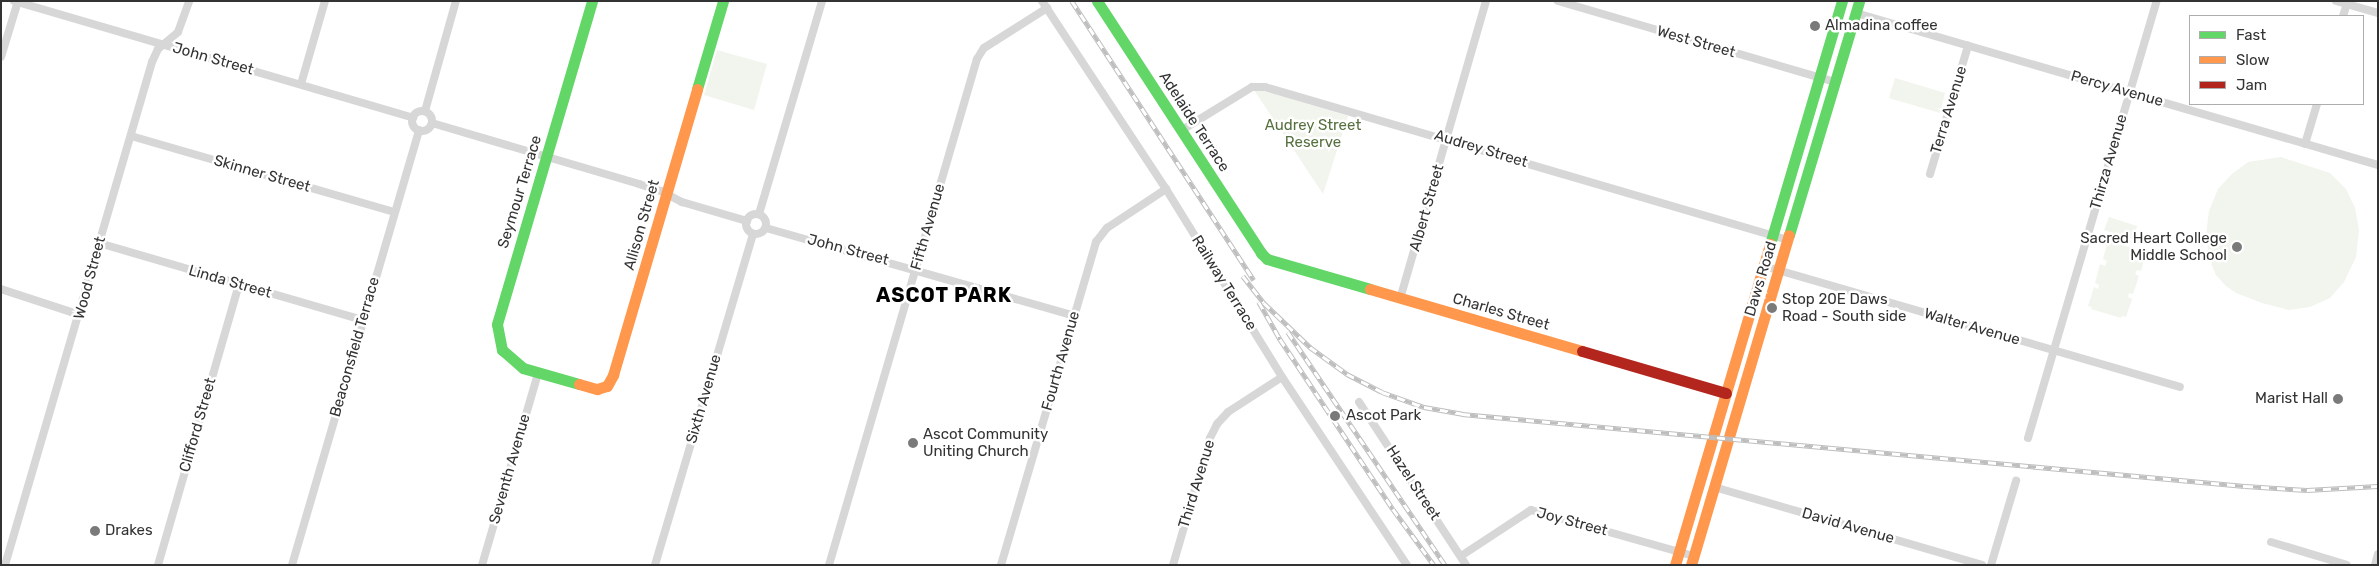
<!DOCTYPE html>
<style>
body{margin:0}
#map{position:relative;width:2379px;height:566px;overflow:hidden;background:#fff;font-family:Rubik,sans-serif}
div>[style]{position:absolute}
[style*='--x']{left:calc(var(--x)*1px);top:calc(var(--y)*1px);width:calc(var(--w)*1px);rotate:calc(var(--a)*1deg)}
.green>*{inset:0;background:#f1f5ed}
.street>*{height:8px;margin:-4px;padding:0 4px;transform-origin:4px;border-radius:4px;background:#d7d7d7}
.street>.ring{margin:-4px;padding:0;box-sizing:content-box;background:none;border:8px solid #d7d7d7;border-radius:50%}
.fast>*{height:11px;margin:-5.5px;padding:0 5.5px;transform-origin:5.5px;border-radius:5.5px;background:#63d668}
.slow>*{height:11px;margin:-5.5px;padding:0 5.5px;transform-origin:5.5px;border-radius:5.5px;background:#ff974d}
.jam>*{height:11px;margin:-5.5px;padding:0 5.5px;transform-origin:5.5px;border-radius:5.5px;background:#b3261e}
.rail>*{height:4.5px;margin-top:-2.25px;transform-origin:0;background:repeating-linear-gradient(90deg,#fff 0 8px,#bebebe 0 16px);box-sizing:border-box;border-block:1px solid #bebebe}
.dots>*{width:14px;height:14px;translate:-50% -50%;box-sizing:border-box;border:2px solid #fff;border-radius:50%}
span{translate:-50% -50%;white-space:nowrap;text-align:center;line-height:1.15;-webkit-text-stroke:5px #fff;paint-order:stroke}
.poi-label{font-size:15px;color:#333}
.left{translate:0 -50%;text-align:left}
.right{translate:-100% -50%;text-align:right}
.street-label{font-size:15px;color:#333}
.park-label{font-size:15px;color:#56703f}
.district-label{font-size:20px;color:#000;font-weight:700;letter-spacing:1px}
.frame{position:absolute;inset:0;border:2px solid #333;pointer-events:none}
.legend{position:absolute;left:2189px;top:15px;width:175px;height:90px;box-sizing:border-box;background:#fff;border:1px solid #adadad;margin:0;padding:6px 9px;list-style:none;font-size:15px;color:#333}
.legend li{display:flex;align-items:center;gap:10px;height:25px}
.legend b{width:25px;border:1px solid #adadad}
</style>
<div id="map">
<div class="green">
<div style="clip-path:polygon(717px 50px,767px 64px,754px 110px,704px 95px)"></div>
<div style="clip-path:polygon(1895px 78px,1945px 93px,1940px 113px,1889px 98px)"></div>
<div style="clip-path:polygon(1254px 90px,1263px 90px,1348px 116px,1323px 194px)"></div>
<div style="clip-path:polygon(2281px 157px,2330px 173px,2346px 189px,2355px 208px,2359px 230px,2356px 257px,2344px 282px,2330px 298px,2310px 307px,2289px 310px,2262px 303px,2236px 293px,2226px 286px,2216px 275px,2209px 258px,2206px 235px,2209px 211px,2218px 189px,2232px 174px,2248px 162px)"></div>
<div style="clip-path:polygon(2109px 217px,2137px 226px,2133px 239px,2104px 230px)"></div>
<div style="clip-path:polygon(2108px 241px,2146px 252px,2141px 271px,2137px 270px,2135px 274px,2139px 276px,2133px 294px,2129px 293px,2128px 297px,2132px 299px,2126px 317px,2122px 316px,2121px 318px,2091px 309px,2092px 307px,2088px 306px,2094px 287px,2098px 289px,2099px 285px,2095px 283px,2100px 264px,2105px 266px,2107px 261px,2103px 259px)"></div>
</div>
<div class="street">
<div style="--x:14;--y:1;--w:416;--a:16.3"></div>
<div style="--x:1042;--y:1;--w:225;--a:56.6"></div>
<div style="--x:1166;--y:189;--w:221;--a:58.3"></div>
<div style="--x:1282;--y:377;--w:226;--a:56.4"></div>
<div style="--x:1558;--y:1;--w:289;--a:16.3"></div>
<div style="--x:2336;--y:1;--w:44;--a:15.9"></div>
<div style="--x:1856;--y:13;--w:544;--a:16.23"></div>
<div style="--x:2343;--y:16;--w:16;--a:-72"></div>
<div style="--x:1;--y:57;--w:59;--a:-73.1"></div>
<div style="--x:301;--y:84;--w:86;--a:-73.9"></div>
<div style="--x:425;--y:111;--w:114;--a:-74.3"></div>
<div class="ring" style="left:412px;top:111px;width:12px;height:12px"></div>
<div style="--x:432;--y:123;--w:216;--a:16.4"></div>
<div style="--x:639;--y:184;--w:23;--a:18"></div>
<div style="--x:661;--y:191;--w:24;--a:28"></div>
<div style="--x:682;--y:202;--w:68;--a:16.3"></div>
<div style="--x:1182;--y:130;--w:82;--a:-31.6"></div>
<div style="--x:1252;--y:87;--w:13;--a:0"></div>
<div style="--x:1265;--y:87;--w:545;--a:16.31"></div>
<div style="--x:131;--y:136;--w:274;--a:16.1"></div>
<div style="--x:2305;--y:144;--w:42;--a:-73.3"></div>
<div style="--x:1930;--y:174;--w:134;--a:-73.5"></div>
<div style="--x:759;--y:214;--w:222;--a:-73.5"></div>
<div class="ring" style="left:746px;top:214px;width:12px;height:12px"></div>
<div style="--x:766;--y:228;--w:320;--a:15.9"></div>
<div style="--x:99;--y:243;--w:275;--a:16.3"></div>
<div style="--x:1764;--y:266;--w:433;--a:16.2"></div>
<div style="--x:1;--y:289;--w:83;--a:18.2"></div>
<div style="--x:1400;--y:299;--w:310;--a:-73.9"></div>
<div style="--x:1359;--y:402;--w:195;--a:56.7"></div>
<div style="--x:2028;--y:438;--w:456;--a:-73.6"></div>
<div style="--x:1714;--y:487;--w:279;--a:16.2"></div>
<div style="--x:2271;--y:542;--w:79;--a:16.8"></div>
<div style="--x:1461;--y:556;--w:84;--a:-33.3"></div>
<div style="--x:1531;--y:510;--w:169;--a:15.8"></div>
<div style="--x:5;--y:565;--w:524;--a:-73.71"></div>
<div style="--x:152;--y:62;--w:14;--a:-65"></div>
<div style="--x:158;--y:49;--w:26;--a:-40"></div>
<div style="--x:178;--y:32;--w:33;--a:-70"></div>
<div style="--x:158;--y:565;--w:291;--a:-73.9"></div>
<div style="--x:292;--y:565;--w:453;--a:-73.7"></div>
<div style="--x:482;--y:565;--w:200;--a:-73.7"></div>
<div style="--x:655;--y:565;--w:345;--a:-73.5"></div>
<div style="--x:829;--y:565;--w:527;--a:-73.7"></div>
<div style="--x:977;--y:59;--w:13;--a:-58"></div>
<div style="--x:984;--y:48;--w:75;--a:-32.4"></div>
<div style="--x:1001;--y:565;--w:337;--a:-73.6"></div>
<div style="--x:1096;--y:242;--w:18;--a:-52"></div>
<div style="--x:1107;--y:228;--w:71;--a:-33.5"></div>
<div style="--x:1173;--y:565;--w:132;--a:-73.8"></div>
<div style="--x:1210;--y:438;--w:16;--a:-63"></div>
<div style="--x:1217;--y:424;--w:16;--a:-47"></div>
<div style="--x:1228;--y:412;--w:64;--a:-32.9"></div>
<div style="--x:1991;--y:565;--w:88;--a:-73.4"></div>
<div style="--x:2375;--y:565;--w:11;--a:-75"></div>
</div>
<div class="fast">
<div style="--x:1097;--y:1;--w:301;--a:56.9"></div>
<div style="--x:1261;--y:253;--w:8;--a:45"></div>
<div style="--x:1267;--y:259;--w:107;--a:16.2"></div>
<div style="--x:697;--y:89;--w:92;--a:-73.5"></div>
<div style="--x:1789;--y:235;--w:244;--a:-73.3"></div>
<div style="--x:1770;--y:244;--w:253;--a:-73.5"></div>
<div style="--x:579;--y:384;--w:58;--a:-164.1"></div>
<div style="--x:523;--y:368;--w:28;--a:-139"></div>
<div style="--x:502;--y:350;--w:26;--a:-101"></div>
<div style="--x:497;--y:324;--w:337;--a:-73.6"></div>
</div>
<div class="slow">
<div style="--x:1370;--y:289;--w:221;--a:16.3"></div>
<div style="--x:579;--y:384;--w:19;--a:16"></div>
<div style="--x:597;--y:389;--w:10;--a:-17"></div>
<div style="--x:607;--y:386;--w:13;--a:-61"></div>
<div style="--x:613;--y:375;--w:298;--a:-73.6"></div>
<div style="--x:1675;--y:565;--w:335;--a:-73.5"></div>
<div style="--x:1691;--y:565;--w:344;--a:-73.5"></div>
</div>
<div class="jam">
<div style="--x:1582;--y:351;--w:150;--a:16.3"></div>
</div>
<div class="rail">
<div style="--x:1072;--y:1;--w:333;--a:56.9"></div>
<div style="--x:1243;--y:276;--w:34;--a:52"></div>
<div style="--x:1264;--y:303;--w:64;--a:43.7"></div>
<div style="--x:1310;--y:347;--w:46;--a:36.1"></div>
<div style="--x:1347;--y:374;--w:39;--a:27"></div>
<div style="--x:1382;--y:392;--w:45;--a:19.7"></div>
<div style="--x:1424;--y:407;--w:39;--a:10"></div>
<div style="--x:1462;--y:414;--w:786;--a:5.25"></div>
<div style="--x:2245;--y:486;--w:62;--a:3.7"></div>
<div style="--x:2307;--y:490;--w:71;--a:-3.2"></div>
<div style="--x:1259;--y:302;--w:43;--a:60.4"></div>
<div style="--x:1280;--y:339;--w:204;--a:56.4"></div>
<div style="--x:1393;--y:509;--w:69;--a:53.8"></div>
<div style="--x:1288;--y:332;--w:281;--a:56"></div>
</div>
<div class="dots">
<div style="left:1815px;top:26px;background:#7a7a7a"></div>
<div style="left:2237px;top:247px;background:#7a7a7a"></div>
<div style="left:1772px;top:308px;background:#7a7a7a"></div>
<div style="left:2338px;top:399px;background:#7a7a7a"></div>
<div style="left:1335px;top:416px;background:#7a7a7a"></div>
<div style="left:913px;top:443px;background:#7a7a7a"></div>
<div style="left:95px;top:531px;background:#7a7a7a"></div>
</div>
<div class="poi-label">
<span class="left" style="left:1825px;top:26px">Almadina coffee</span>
<span class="right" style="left:2227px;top:247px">Sacred Heart College<br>Middle School</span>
<span class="left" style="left:1782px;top:308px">Stop 20E Daws<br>Road - South side</span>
<span class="right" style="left:2328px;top:399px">Marist Hall</span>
<span class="left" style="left:1346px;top:416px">Ascot Park</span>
<span class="left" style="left:923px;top:443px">Ascot Community<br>Uniting Church</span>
<span class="left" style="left:105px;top:531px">Drakes</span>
</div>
<div class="street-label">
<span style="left:1696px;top:42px;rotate:16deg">West Street</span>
<span style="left:213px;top:59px;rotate:16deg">John Street</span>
<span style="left:2117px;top:89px;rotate:16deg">Percy Avenue</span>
<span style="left:1949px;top:110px;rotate:-73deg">Terra Avenue</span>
<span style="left:1194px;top:122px;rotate:57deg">Adelaide Terrace</span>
<span style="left:1481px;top:149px;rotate:17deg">Audrey Street</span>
<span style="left:2109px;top:162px;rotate:-74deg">Thirza Avenue</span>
<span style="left:262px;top:174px;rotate:16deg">Skinner Street</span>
<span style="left:520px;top:192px;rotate:-73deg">Seymour Terrace</span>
<span style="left:1427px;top:208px;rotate:-74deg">Albert Street</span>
<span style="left:642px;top:225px;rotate:-74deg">Allison Street</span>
<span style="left:928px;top:227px;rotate:-74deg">Fifth Avenue</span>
<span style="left:848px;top:250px;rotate:15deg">John Street</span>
<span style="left:90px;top:278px;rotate:-75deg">Wood Street</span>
<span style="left:1761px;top:279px;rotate:-73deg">Daws Road</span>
<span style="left:230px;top:282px;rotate:16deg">Linda Street</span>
<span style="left:1224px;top:283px;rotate:58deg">Railway Terrace</span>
<span style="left:1501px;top:312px;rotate:16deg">Charles Street</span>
<span style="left:1972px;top:327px;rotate:16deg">Walter Avenue</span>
<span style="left:355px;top:347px;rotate:-74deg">Beaconsfield Terrace</span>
<span style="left:1061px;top:361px;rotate:-74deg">Fourth Avenue</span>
<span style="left:704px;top:399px;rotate:-74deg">Sixth Avenue</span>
<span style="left:198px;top:425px;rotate:-74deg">Clifford Street</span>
<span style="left:510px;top:469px;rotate:-74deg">Seventh Avenue</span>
<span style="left:1413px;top:483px;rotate:57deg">Hazel Street</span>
<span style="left:1197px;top:484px;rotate:-73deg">Third Avenue</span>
<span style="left:1572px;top:522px;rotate:15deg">Joy Street</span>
<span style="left:1848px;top:526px;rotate:16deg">David Avenue</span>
</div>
<div class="park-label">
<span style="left:1313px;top:134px">Audrey Street<br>Reserve</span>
</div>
<div class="district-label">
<span style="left:944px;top:295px">ASCOT PARK</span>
</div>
<div class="frame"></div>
<ul class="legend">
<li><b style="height:6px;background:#63d668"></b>Fast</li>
<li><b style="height:6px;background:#ff974d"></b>Slow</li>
<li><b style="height:6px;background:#b3261e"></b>Jam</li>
</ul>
</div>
